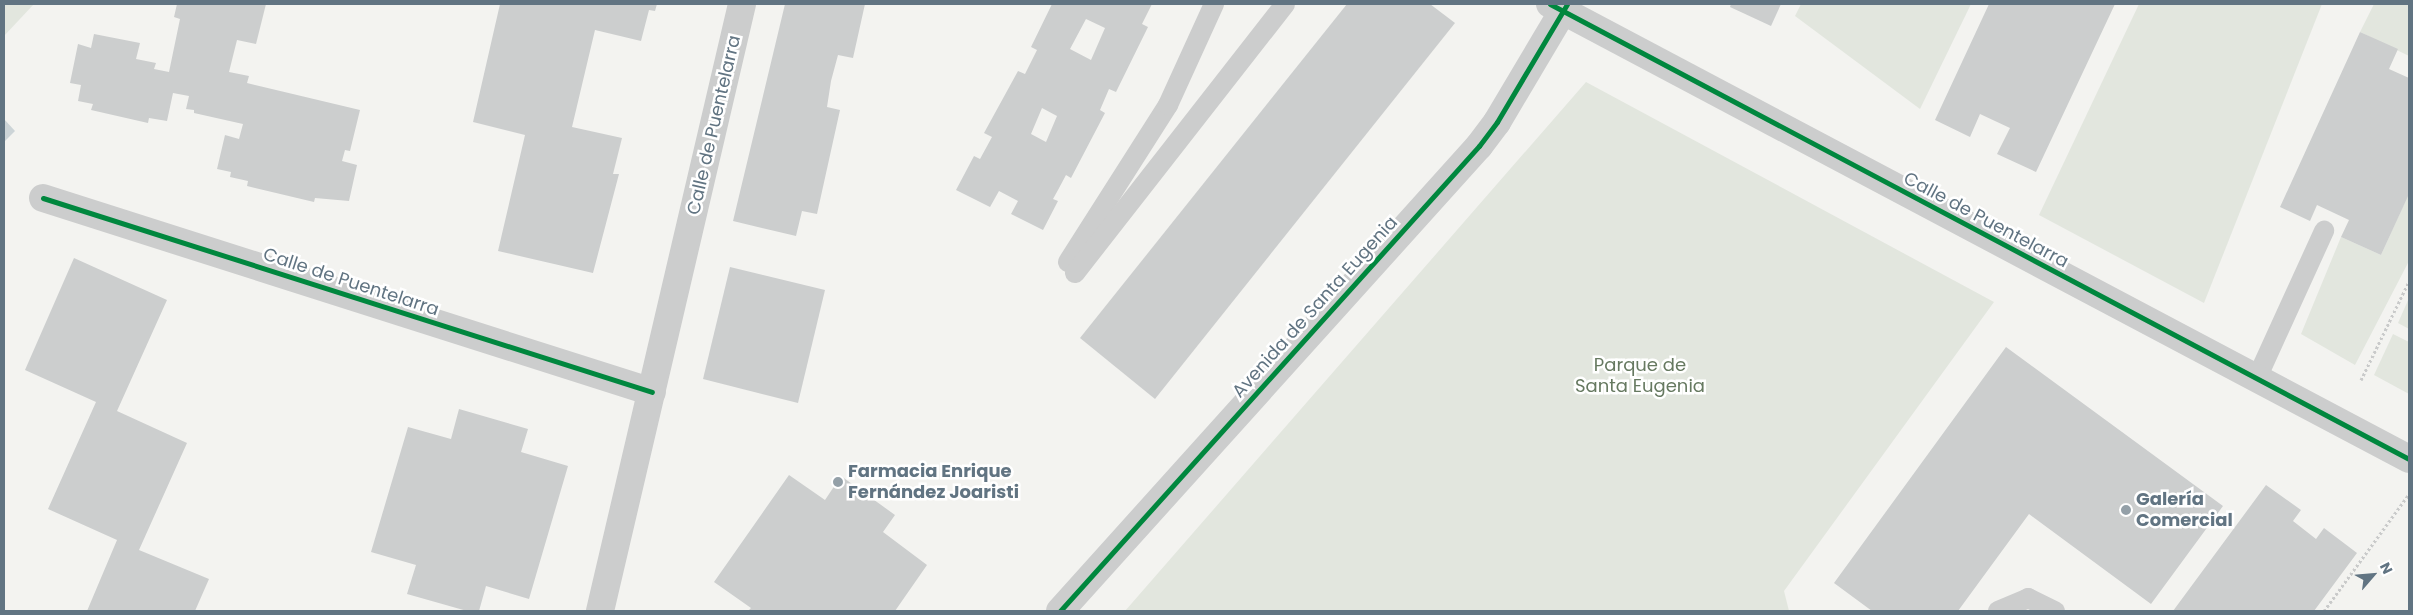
<!DOCTYPE html>
<meta charset="utf-8">
<style>
body{margin:0}
#map{position:relative;width:2413px;height:615px;overflow:hidden;background:#f3f3f0;font-family:Poppins,sans-serif}
div>[style]{position:absolute}
[style*='--x']{left:calc(var(--x)*1px);top:calc(var(--y)*1px);width:calc(var(--w)*1px);rotate:calc(var(--a)*1deg)}
.green>*{inset:0;background:#e2e6de}
.water>*{inset:0;background:#ccd4d7}
.building>*{inset:0;background:#cccece}
.path>*{height:3px;margin-top:-1.5px;transform-origin:0;background:repeating-linear-gradient(90deg,#c9caca 0 2.5px,transparent 0 5px)}
.lane>*{height:20px;margin:-10px;padding:0 10px;transform-origin:10px;border-radius:10px;background:#cccdcd}
.street>*{height:28px;margin:-14px;padding:0 14px;transform-origin:14px;border-radius:14px;background:#cccdcd}
.cycleway>*{height:5px;margin:-2.5px;padding:0 2.5px;transform-origin:2.5px;border-radius:2.5px;background:#00873e}
.dots>*{width:14px;height:14px;translate:-50% -50%;box-sizing:border-box;border:2px solid #fff;border-radius:50%}
span{translate:-50% -50%;white-space:nowrap;text-align:center;line-height:1.15;-webkit-text-stroke:5px #fff;paint-order:stroke}
.street-label{font-size:18px;color:#617482}
.park-label{font-size:18px;color:#667960}
.poi-label{font-size:18px;color:#617482;font-weight:700}
.left{translate:0 -50%;text-align:left}
.frame{position:absolute;inset:0;border:5px solid #617482;pointer-events:none}
.north{position:absolute;left:2348px;top:550px;width:50px;height:50px;-webkit-text-stroke:4px #fff;paint-order:stroke;rotate:63deg;font-size:14px;font-weight:700;line-height:20px;text-align:center;color:#617482}
.north::after{content:'';display:block;margin:auto;width:18px;height:22px;background:#617482;clip-path:polygon(50% 0,100% 100%,50% 72%,0 100%)}
</style>
<div id="map">
<div class="green">
<div style="clip-path:polygon(4px 4px,34px 4px,4px 36px)"></div>
<div style="clip-path:polygon(1801px 4px,1971px 4px,1920px 109px,1795px 16px)"></div>
<div style="clip-path:polygon(2139px 4px,2322px 4px,2204px 303px,2039px 215px)"></div>
<div style="clip-path:polygon(2374px 4px,2409px 4px,2409px 56px,2360px 32px)"></div>
<div style="clip-path:polygon(1586px 82px,1994px 302px,1784px 591px,1789px 611px,1125px 611px)"></div>
<div style="clip-path:polygon(2409px 193px,2409px 261px,2355px 365px,2301px 334px,2341px 237px,2381px 255px)"></div>
<div style="clip-path:polygon(2409px 298px,2409px 329px,2398px 323px)"></div>
<div style="clip-path:polygon(2393px 334px,2409px 342px,2409px 394px,2374px 375px)"></div>
</div>
<div class="water">
<div style="clip-path:polygon(4px 119px,15px 131px,4px 142px)"></div>
</div>
<div class="building">
<div style="clip-path:polygon(177px 4px,266px 4px,256px 44px,237px 40px,229px 72px,249px 76px,247px 83px,360px 110px,350px 151px,345px 150px,342px 161px,357px 165px,349px 201px,315px 198px,314px 202px,247px 186px,248px 181px,230px 177px,231px 172px,217px 169px,225px 135px,239px 139px,243px 124px,194px 113px,194px 110px,186px 109px,189px 96px,173px 93px,167px 121px,149px 118px,148px 123px,91px 110px,93px 104px,78px 101px,81px 85px,70px 83px,78px 44px,91px 48px,94px 34px,140px 43px,136px 59px,156px 63px,154px 69px,169px 72px,180px 19px,174px 17px)"></div>
<div style="clip-path:polygon(500px 4px,657px 4px,655px 11px,649px 10px,641px 41px,595px 30px,572px 127px,622px 138px,613px 174px,619px 174px,593px 273px,498px 251px,525px 135px,473px 122px)"></div>
<div style="clip-path:polygon(785px 4px,865px 4px,853px 58px,838px 55px,831px 81px,827px 107px,840px 110px,817px 214px,802px 211px,796px 236px,733px 221px)"></div>
<div style="clip-path:polygon(evenodd,1052px 4px,1152px 4px,1142px 24px,1148px 27px,1116px 92px,1109px 89px,1100px 110px,1105px 113px,1071px 178px,1066px 175px,1058px 190px,1053px 199px,1058px 201px,1043px 230px,1011px 214px,1018px 201px,999px 191px,990px 207px,956px 190px,974px 156px,980px 159px,992px 137px,984px 133px,1018px 71px,1025px 74px,1037px 50px,1031px 47px,1052px 4px,1086px 19px,1105px 28px,1091px 60px,1070px 49px,1086px 19px,1052px 4px,1042px 108px,1057px 116px,1046px 142px,1031px 134px,1042px 108px)"></div>
<div style="clip-path:polygon(1347px 4px,1430px 4px,1455px 23px,1155px 399px,1080px 338px)"></div>
<div style="clip-path:polygon(1731px 4px,1781px 4px,1771px 26px,1730px 7px)"></div>
<div style="clip-path:polygon(1989px 4px,2115px 4px,2036px 172px,1997px 154px,2010px 128px,1980px 114px,1970px 137px,1935px 120px)"></div>
<div style="clip-path:polygon(2360px 32px,2398px 49px,2389px 69px,2409px 78px,2409px 194px,2381px 255px,2341px 237px,2349px 220px,2317px 205px,2310px 221px,2280px 207px)"></div>
<div style="clip-path:polygon(74px 258px,167px 300px,117px 411px,187px 443px,139px 550px,209px 579px,195px 611px,87px 611px,117px 540px,48px 509px,96px 402px,25px 370px)"></div>
<div style="clip-path:polygon(730px 267px,825px 290px,798px 403px,703px 379px)"></div>
<div style="clip-path:polygon(2006px 347px,2223px 506px,2151px 604px,2029px 514px,1958px 611px,1872px 611px,1834px 583px)"></div>
<div style="clip-path:polygon(459px 409px,528px 429px,521px 452px,568px 466px,529px 599px,486px 586px,479px 611px,467px 611px,407px 594px,416px 565px,371px 552px,408px 427px,451px 439px)"></div>
<div style="clip-path:polygon(789px 475px,825px 500px,841px 476px,895px 515px,883px 532px,927px 565px,895px 611px,748px 611px,751px 608px,714px 582px)"></div>
<div style="clip-path:polygon(2266px 485px,2301px 510px,2293px 521px,2316px 539px,2324px 528px,2357px 553px,2314px 611px,2173px 611px)"></div>
</div>
<div class="path">
<div style="--x:2361;--y:380;--w:110;--a:-64.1"></div>
<div style="--x:2324;--y:611;--w:145;--a:-54"></div>
</div>
<div class="lane">
<div style="--x:1068;--y:262;--w:186;--a:-57.5"></div>
<div style="--x:1168;--y:105;--w:111;--a:-65.5"></div>
<div style="--x:1075;--y:273;--w:341;--a:-52"></div>
<div style="--x:2257;--y:378;--w:162;--a:-65.5"></div>
<div style="--x:1998;--y:611;--w:33;--a:-23"></div>
<div style="--x:2028;--y:598;--w:30;--a:26"></div>
</div>
<div class="street">
<div style="--x:1550;--y:4;--w:972;--a:27.91"></div>
<div style="--x:43;--y:198;--w:639;--a:17.67"></div>
<div style="--x:600;--y:611;--w:623;--a:-76.83"></div>
<div style="--x:1060;--y:611;--w:626;--a:-47.98"></div>
<div style="--x:1479;--y:146;--w:30;--a:-53"></div>
<div style="--x:1497;--y:122;--w:137;--a:-59.3"></div>
</div>
<div class="cycleway">
<div style="--x:1550;--y:4;--w:972;--a:27.91"></div>
<div style="--x:43;--y:198;--w:639;--a:17.67"></div>
<div style="--x:1060;--y:611;--w:626;--a:-47.98"></div>
<div style="--x:1479;--y:146;--w:30;--a:-53"></div>
<div style="--x:1497;--y:122;--w:137;--a:-59.3"></div>
</div>
<div class="dots">
<div style="left:838px;top:482px;background:#94a0a8"></div>
<div style="left:2126px;top:510px;background:#94a0a8"></div>
</div>
<div class="street-label">
<span style="left:714px;top:125px;rotate:-77deg">Calle de Puentelarra</span>
<span style="left:1986px;top:220px;rotate:28deg">Calle de Puentelarra</span>
<span style="left:351px;top:282px;rotate:18deg">Calle de Puentelarra</span>
<span style="left:1315px;top:307px;rotate:-48deg">Avenida de Santa Eugenia</span>
</div>
<div class="park-label">
<span style="left:1640px;top:376px">Parque de<br>Santa Eugenia</span>
</div>
<div class="poi-label">
<span class="left" style="left:848px;top:482px">Farmacia Enrique<br>Fernández Joaristi</span>
<span class="left" style="left:2136px;top:510px">Galería<br>Comercial</span>
</div>
<div class="frame"></div>
<div class="north">N</div>
</div>
